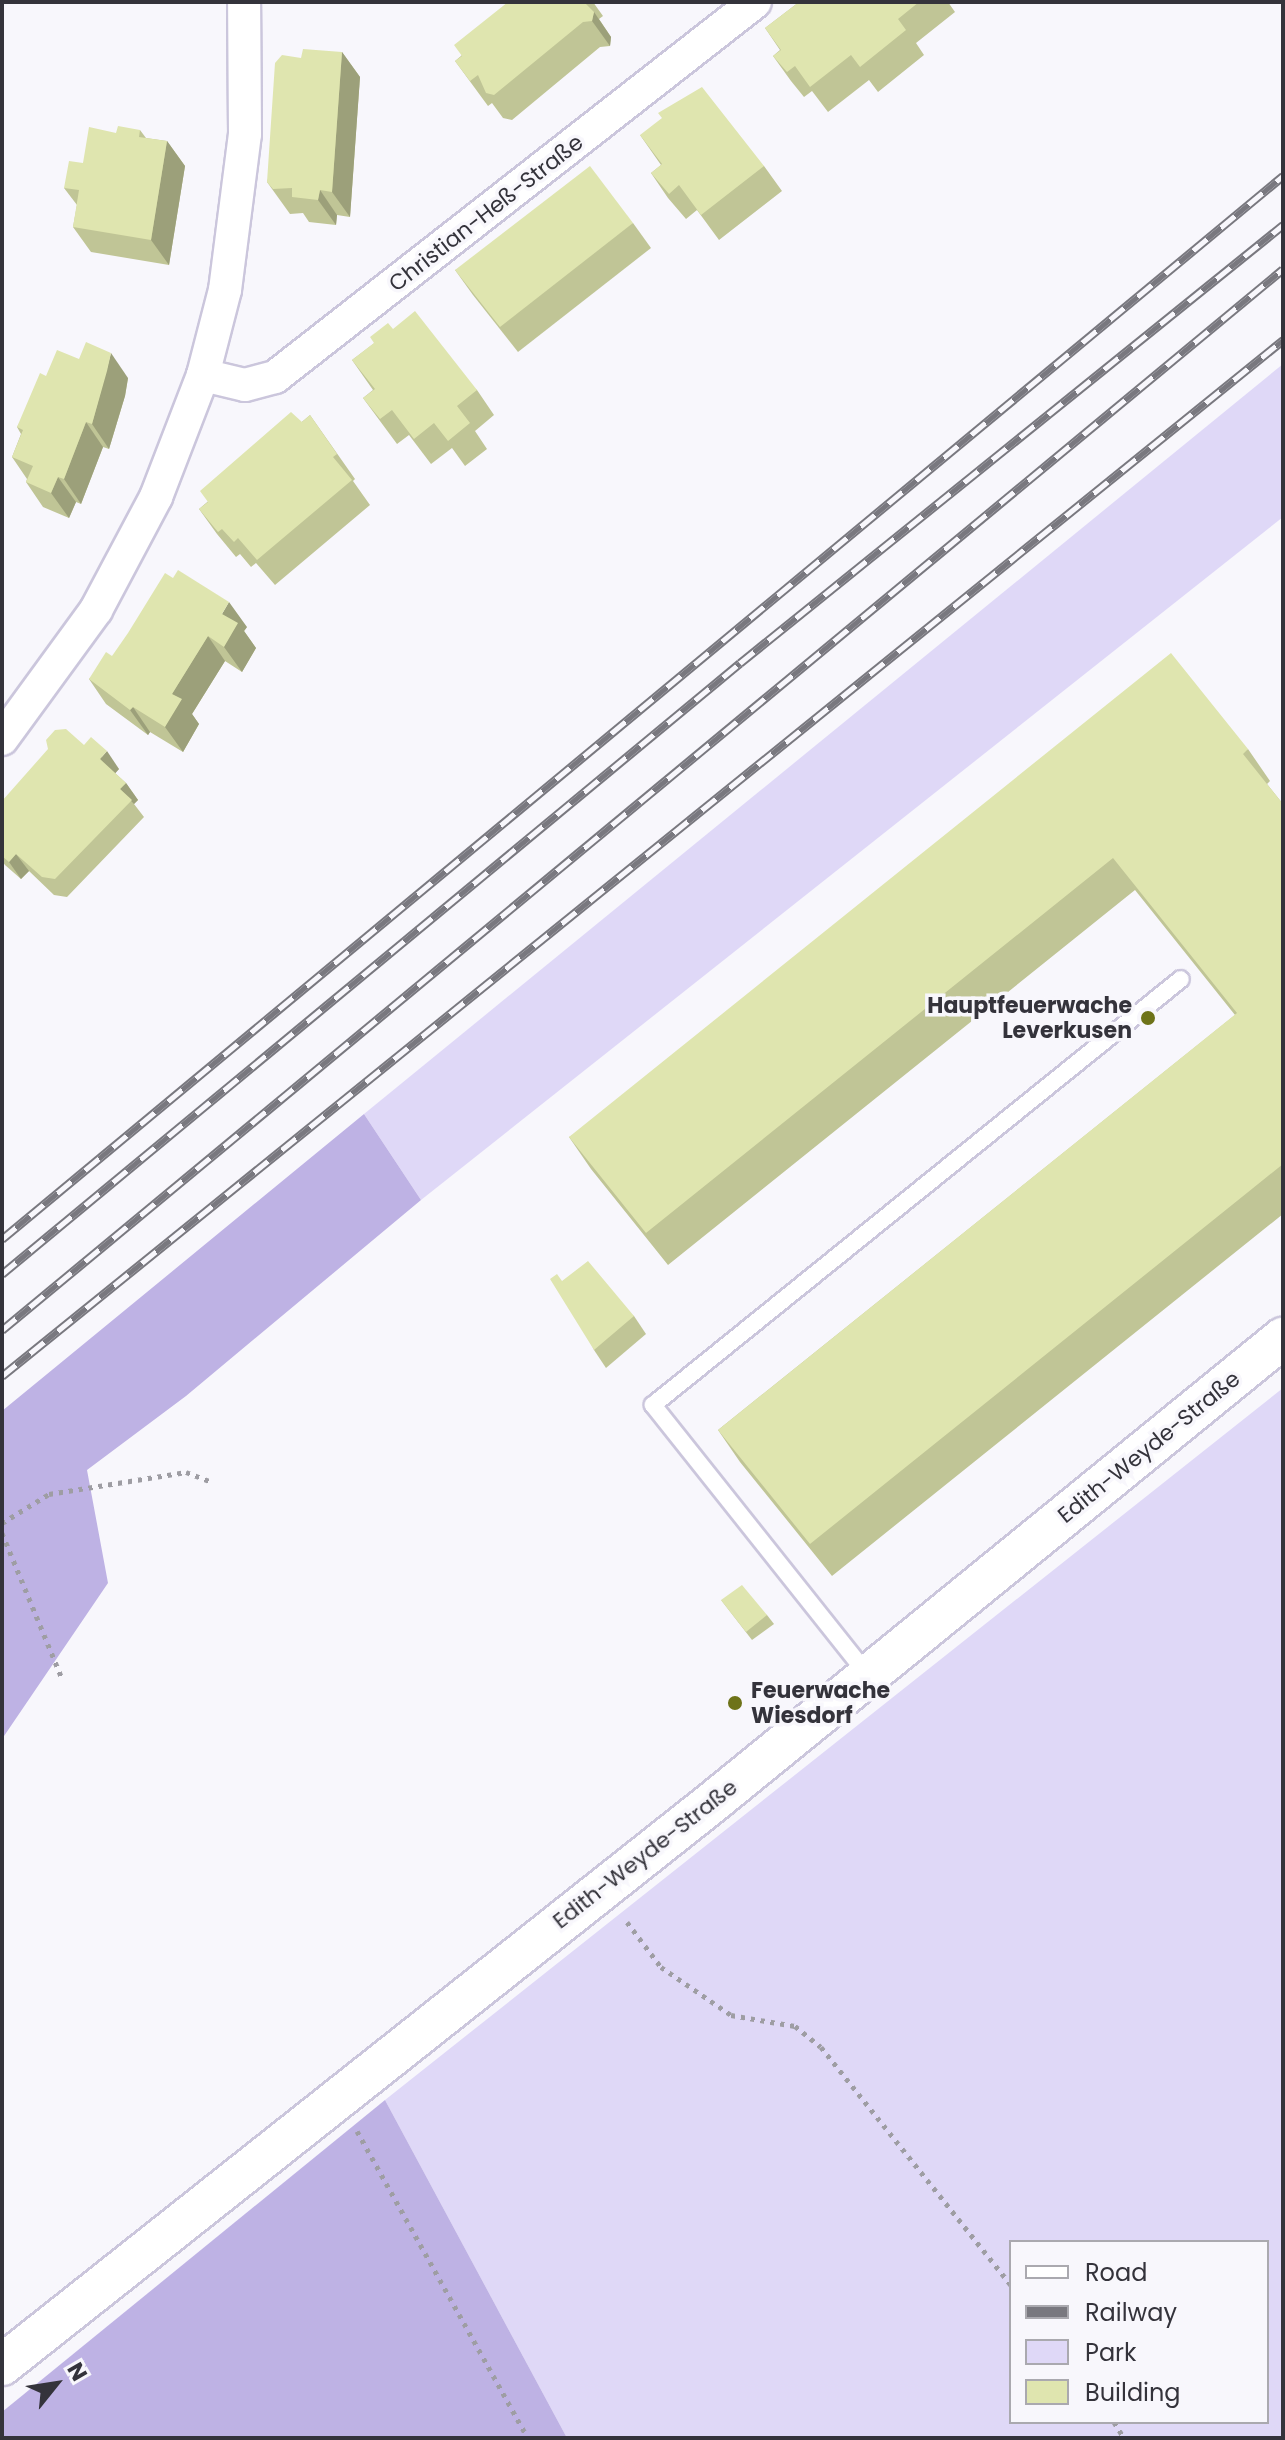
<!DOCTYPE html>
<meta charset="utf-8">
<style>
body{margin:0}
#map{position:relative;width:1285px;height:2440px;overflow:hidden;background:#f8f7fc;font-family:Poppins,sans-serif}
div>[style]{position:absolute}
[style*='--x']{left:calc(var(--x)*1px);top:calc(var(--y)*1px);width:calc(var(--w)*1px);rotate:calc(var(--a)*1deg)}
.green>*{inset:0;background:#dfd8f7}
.forest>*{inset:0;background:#beb2e4}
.path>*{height:5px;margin-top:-2.5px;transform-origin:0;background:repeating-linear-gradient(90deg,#9e9da3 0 4px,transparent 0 10px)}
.roads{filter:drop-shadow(2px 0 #cbc6dc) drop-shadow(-2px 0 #cbc6dc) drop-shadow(0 2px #cbc6dc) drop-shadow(0 -2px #cbc6dc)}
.service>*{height:16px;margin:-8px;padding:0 8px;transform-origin:8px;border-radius:8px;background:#fff}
.minor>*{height:32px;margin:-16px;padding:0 16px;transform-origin:16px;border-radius:16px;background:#fff}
.tertiary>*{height:40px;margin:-20px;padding:0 20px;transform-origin:20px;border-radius:20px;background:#fff}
.rail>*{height:9px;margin-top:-4.5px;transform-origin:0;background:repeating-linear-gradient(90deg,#f8f7fc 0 18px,#79787f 0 36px);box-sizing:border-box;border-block:2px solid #79787f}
.wall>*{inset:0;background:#c0c596}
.shaded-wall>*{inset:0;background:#9ca07a}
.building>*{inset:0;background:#dfe5af}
.dots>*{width:22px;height:22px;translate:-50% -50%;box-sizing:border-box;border:4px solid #f8f7fc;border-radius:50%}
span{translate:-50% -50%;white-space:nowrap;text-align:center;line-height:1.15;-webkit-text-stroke:7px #f8f7fc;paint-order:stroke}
.street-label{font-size:22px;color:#34333b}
.poi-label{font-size:22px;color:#34333b;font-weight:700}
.right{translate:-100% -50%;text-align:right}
.left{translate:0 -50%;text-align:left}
.frame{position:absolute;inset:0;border:4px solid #34333b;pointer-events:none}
.legend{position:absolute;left:1009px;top:2240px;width:260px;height:184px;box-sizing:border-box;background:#f8f7fc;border:2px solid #aaa9af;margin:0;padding:10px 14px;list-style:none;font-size:24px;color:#34333b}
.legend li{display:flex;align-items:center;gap:16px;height:40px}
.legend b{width:40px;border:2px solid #aaa9af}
.north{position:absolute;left:16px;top:2344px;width:80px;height:80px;-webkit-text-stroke:6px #f8f7fc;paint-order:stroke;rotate:60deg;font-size:22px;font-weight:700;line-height:32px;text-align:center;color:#34333b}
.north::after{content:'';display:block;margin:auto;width:28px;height:36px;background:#34333b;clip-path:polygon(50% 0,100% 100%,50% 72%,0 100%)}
</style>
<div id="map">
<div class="green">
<div style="clip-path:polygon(1283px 364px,1283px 517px,421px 1200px,364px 1114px)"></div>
<div style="clip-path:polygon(evenodd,1283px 1388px,1283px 2438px,567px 2438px,385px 2100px,1283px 1388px,1011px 2242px,1267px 2242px,1267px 2422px,1011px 2422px,1011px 2242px)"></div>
</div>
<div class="forest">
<div style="clip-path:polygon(364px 1114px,421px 1200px,186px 1396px,87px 1470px,108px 1583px,2px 1739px,2px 1411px)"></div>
<div style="clip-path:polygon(385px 2100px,567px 2438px,2px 2438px,2px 2412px)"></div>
</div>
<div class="path">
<div style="--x:2;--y:1523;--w:55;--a:-31.7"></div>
<div style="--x:49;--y:1494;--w:139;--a:-9.1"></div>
<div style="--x:186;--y:1472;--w:26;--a:21"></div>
<div style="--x:2;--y:1533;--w:155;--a:67.6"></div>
<div style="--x:627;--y:1922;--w:56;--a:52.9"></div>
<div style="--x:661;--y:1967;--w:85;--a:34.4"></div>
<div style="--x:731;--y:2015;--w:65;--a:9.8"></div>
<div style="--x:795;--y:2026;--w:33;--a:39"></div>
<div style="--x:821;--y:2047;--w:305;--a:51.4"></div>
<div style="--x:357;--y:2131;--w:351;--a:60.9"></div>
<div style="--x:1114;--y:2422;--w:19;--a:58"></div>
</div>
<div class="roads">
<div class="service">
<div style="--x:867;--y:1674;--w:344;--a:-128.5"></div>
<div style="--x:653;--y:1405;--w:678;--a:-38.9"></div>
</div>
<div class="minor">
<div style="--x:203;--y:375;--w:43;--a:13.4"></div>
<div style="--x:245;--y:385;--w:31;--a:-15"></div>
<div style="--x:275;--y:377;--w:609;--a:-38"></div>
<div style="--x:2;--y:739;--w:160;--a:-53.9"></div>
<div style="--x:96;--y:610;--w:128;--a:-62"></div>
<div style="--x:156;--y:497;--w:131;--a:-68.9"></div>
<div style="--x:203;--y:375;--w:88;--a:-75.5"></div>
<div style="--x:225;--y:290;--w:157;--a:-82.7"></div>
<div style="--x:245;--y:134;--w:132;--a:-90.4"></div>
</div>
<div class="tertiary">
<div style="--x:2;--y:2365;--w:908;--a:-38.38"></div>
<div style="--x:714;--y:1801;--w:734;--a:-39.14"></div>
</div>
</div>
<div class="rail">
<div style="--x:2;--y:1239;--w:1665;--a:-39.69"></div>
<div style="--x:2;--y:1274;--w:958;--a:-39.62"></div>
<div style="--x:740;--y:663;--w:698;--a:-38.89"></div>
<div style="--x:2;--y:1330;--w:1663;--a:-39.63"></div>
<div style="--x:2;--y:1376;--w:1648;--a:-38.96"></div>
</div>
<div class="wall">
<div style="clip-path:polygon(508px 2px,593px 2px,603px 16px,599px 19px,611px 37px,610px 46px,600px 47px,512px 120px,503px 118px,492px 103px,488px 106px,455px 61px,461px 56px)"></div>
<div style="clip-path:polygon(799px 2px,948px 2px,955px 12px,916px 43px,924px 55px,878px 92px,869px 80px,828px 112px,812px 91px,804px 97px,791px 81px,773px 56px,780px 50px,765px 28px)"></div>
<div style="clip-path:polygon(342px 52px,360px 77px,350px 217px,337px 215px,336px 225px,309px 222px,303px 213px,290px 214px,267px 182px,301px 58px)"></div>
<div style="clip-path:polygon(140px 130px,146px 138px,167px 141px,185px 166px,169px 265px,91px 252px,73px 227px,77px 205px,64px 188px,83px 163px,116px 133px)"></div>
<div style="clip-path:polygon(640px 135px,764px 166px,782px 191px,719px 240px,697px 210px,686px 219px,668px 198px,651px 173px,661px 165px)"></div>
<div style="clip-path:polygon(633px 223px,651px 248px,518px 352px,473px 295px,455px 270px)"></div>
<div style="clip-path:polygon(393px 329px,477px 390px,494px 415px,475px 431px,487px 449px,465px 466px,452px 448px,431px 464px,409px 435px,397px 444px,363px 398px,373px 390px,352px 360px)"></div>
<div style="clip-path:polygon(46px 376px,128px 378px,125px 396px,109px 449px,103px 447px,81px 504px,76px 502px,69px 518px,43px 507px,26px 482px,27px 479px,12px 457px,21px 434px,17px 427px)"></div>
<div style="clip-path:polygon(310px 415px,355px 479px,353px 481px,370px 505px,275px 585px,256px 563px,251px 567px,240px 554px,236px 557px,217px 534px,199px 509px)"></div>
<div style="clip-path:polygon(247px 627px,244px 631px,256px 648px,242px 672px,225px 661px,192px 714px,199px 724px,183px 752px,150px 732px,148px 735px,106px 704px,89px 679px,112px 656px)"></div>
<div style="clip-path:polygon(84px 745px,119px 769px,115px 773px,126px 783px,138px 800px,134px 804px,144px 817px,67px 897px,54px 895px,29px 871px,21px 879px,5px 865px,2px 861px,2px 801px)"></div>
<div style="clip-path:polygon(1248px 749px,1270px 781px,1267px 784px,1283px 804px,1283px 1214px,832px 1576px,740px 1462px,718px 1430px,1235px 1015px,1135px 890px,668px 1265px,591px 1169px,569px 1137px)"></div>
<div style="clip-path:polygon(562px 1281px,634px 1316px,646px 1334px,606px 1368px,594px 1350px)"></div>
<div style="clip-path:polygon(721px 1600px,767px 1615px,774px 1624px,752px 1640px)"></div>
</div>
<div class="shaded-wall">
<div style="clip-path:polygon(594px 12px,611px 37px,610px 46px,592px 21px)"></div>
<div style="clip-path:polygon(342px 52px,360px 77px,350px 217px,332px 192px)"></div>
<div style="clip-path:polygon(167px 141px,185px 166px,169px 265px,151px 240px)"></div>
<div style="clip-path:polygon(320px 190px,337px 215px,336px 225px,318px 200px)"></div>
<div style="clip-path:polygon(111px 353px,128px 378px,125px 396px,109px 449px,92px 424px)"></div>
<div style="clip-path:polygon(86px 422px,103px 447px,81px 504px,64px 479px)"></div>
<div style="clip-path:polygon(58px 477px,76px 502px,69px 518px,51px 493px)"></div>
<div style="clip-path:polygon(229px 602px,247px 627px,244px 631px,256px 648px,242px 672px,224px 647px,222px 614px)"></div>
<div style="clip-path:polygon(208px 636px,225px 661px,192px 714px,199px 724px,183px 752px,165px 727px,172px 694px)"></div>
<div style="clip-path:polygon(133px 707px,150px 732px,148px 735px,130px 710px)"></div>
<div style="clip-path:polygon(107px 751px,119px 769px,112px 777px,100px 759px)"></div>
<div style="clip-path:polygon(126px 783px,138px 800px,134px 804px,120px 789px)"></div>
<div style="clip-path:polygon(16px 854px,29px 871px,21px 879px,9px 862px)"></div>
</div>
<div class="building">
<div style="clip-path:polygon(508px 2px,584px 2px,594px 12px,592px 21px,583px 22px,494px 95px,486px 93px,478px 75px,470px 81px,455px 61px,462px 56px,454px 45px)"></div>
<div style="clip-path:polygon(799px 2px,919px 2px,898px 19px,906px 30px,860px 67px,851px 55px,810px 87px,795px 66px,787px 72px,773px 56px,781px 50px,765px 28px)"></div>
<div style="clip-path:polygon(303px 49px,342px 52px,332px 192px,320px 190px,318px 200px,292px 197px,292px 188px,273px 189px,267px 182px,275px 63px,282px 55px,301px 58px)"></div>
<div style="clip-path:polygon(702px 87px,764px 166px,701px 215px,679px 185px,669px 194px,651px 173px,662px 164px,640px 135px,662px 118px,658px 113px)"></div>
<div style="clip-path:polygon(118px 126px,140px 130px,139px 137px,167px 141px,151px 240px,73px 227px,79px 190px,64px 188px,69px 161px,83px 163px,89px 127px,116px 133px)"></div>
<div style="clip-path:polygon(590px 166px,633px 223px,500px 327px,455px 270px)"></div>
<div style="clip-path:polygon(415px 311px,477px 390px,457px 406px,470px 423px,448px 441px,434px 423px,414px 439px,392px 410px,380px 419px,363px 398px,375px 389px,352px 360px,374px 343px,370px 337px,388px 323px,393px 329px)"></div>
<div style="clip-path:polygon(86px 342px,111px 353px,107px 371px,92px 424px,86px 422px,64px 479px,58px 477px,51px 493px,26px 482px,33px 466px,12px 457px,23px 430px,17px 427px,40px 373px,46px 376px,57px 350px,79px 359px)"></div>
<div style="clip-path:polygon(291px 412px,302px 422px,310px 415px,337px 454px,333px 457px,352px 480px,257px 560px,238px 538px,234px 542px,222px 529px,218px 532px,199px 509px,208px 502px,200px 491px)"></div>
<div style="clip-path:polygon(178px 570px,229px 602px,222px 614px,238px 623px,224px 647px,208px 636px,172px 694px,182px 699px,165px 727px,133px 707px,130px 710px,89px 679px,106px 652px,112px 656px,128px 633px,165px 573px,173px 578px)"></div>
<div style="clip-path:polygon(1171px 653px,1248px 749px,1243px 754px,1283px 804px,1283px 1164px,810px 1544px,718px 1430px,1237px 1013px,1113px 858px,646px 1233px,569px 1137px)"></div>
<div style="clip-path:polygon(66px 729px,84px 745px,91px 737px,107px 751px,100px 759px,126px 783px,120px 789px,132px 800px,55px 879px,42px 877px,16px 854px,9px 862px,2px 856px,2px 801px,48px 749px,46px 740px,55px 730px)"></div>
<div style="clip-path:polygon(588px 1261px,634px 1316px,594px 1350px,550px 1279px,557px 1274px,562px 1281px)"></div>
<div style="clip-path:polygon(742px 1585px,767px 1615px,746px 1632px,721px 1600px)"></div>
</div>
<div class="dots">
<div style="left:1148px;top:1018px;background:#6e7319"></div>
<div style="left:735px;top:1703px;background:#6e7319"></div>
</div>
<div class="street-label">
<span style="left:486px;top:213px;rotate:-38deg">Christian-Heß-Straße</span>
<span style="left:1149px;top:1447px;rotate:-39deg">Edith-Weyde-Straße</span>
<span style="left:645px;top:1854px;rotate:-38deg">Edith-Weyde-Straße</span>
</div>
<div class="poi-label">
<span class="right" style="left:1132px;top:1018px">Hauptfeuerwache<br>Leverkusen</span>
<span class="left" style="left:751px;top:1703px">Feuerwache<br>Wiesdorf</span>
</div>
<div class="frame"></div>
<ul class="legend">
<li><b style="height:10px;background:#fff"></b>Road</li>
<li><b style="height:10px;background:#79787f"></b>Railway</li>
<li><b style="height:22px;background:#dfd8f7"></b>Park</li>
<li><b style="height:22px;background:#dfe5af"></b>Building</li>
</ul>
<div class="north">N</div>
</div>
